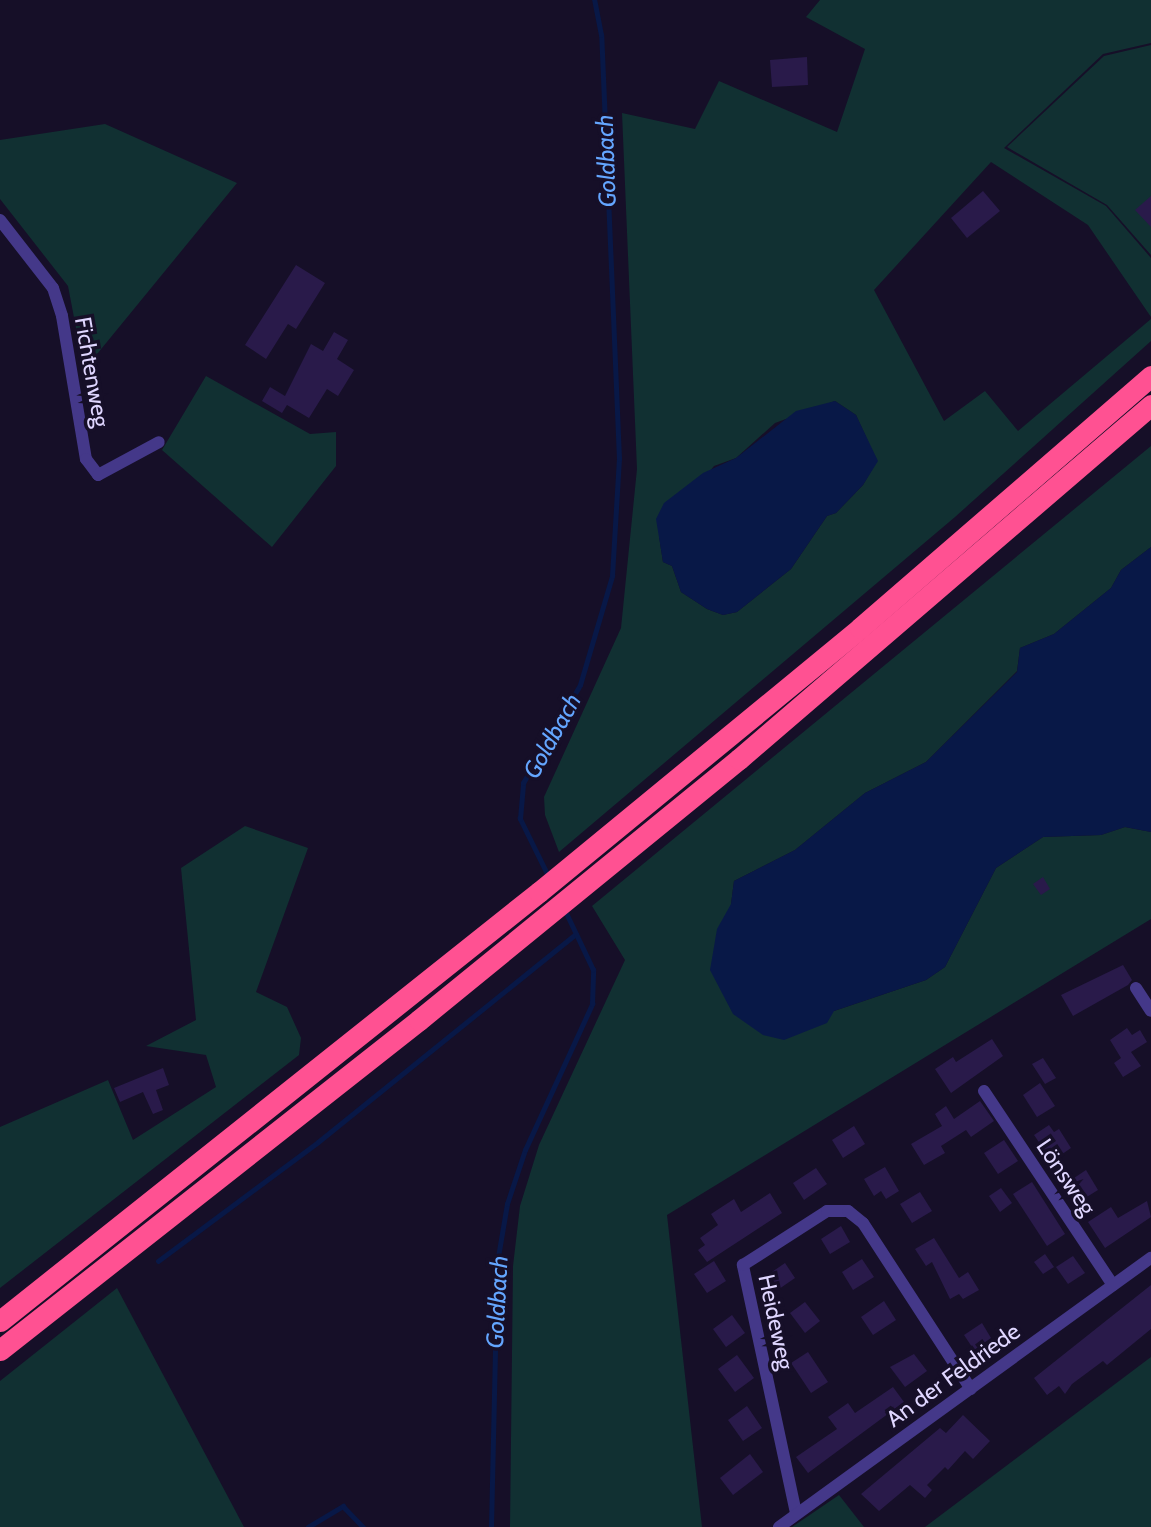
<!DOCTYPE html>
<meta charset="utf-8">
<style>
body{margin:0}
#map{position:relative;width:1151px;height:1527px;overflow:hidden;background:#160f28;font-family:Cabin,sans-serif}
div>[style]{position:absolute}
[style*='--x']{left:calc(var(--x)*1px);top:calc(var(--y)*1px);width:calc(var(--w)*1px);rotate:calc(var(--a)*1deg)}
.green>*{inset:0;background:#113032}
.water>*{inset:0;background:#081847}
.stream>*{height:4.5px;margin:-2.25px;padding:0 2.25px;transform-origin:2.25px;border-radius:2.25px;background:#081847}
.building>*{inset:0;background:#291a4a}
.minor>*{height:12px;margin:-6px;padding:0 6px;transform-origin:6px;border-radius:6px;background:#443889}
.motorway>*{height:21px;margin:-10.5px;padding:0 10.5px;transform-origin:10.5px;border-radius:10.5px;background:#ff5192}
span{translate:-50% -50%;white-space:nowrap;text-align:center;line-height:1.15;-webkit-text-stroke:7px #160f28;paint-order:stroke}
.street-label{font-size:23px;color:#dfd6ff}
.water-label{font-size:24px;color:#64a6ff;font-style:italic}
</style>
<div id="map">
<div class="green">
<div style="clip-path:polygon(evenodd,820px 0,1151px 0,1151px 43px,1103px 54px,1004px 148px,1106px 206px,1151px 258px,1151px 317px,1088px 225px,991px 162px,874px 290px,944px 421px,985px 391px,1018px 431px,1151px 319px,1151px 341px,955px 517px,559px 852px,545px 815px,544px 797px,621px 628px,637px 469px,622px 113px,695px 129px,719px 81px,837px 132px,865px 49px,806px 17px,820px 0,835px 401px,856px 415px,877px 461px,863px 485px,836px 513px,827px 516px,791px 569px,737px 612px,723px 615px,707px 609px,681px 592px,672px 566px,663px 562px,659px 536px,714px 466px,736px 458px,775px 423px,835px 401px)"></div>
<div style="clip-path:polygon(1151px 45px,1151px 255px,1107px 205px,1007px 147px,1104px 56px)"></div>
<div style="clip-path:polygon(105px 124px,237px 183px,84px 370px,68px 286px,0 199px,0 140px)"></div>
<div style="clip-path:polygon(206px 376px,310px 434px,336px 432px,336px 466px,272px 547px,162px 450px)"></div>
<div style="clip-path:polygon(1151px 446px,1151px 547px,1121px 570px,1111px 588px,1054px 634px,1020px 648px,1017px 671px,926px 762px,865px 793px,795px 850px,734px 881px,731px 904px,834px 1011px,926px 980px,945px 967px,996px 868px,1043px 837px,1101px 835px,1125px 827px,1151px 832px,1151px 919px,667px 1215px,702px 1527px,510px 1527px,513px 1266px,520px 1206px,539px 1145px,625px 960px,592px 906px)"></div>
<div style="clip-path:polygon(245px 826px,308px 848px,256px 992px,287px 1007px,301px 1038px,299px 1055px,0 1288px,0 1127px,108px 1080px,133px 1140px,216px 1087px,206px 1055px,146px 1046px,196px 1020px,181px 868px)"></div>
<div style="clip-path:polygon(117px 1288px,244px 1527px,0 1527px,0 1381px)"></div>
<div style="clip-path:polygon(1151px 1357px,1151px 1527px,925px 1527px)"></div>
<div style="clip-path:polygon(839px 1495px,864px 1527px,792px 1527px)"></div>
</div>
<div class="water">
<div style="clip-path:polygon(835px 401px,856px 415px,878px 461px,863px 485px,836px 513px,827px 516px,791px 569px,737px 612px,723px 615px,707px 609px,681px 592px,672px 566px,663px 562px,656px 519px,664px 503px,703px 473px,736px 458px,796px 411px)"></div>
<div style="clip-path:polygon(1151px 547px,1151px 832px,1125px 827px,1101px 835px,1043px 837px,996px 868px,945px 967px,926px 980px,834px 1011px,827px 1023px,784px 1040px,763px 1035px,733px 1014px,710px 970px,717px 929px,731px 904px,734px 881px,795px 850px,865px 793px,926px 762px,1017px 672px,1020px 648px,1054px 634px,1111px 588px,1121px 570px)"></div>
</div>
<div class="stream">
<div style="--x:548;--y:876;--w:64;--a:-116.2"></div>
<div style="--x:520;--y:819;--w:36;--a:-85"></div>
<div style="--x:523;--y:783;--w:113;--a:-59.8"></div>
<div style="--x:580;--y:685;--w:114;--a:-73.6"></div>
<div style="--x:612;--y:576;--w:117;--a:-86.6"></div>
<div style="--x:619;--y:459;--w:424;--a:-92.4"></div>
<div style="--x:601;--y:35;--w:36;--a:-101"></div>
<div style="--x:158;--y:1261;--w:199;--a:-36.6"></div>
<div style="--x:318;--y:1142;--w:331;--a:-38.9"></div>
<div style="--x:308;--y:1527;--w:41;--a:-31"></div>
<div style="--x:343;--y:1506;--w:29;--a:46"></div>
<div style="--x:491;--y:1527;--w:264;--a:-88.7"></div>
<div style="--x:497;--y:1263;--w:60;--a:-80.4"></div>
<div style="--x:507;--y:1204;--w:57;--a:-71.6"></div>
<div style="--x:525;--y:1150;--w:161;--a:-65.3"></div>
<div style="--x:592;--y:1004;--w:34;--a:-88"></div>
<div style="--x:593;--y:970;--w:68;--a:-115.4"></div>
</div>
<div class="building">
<div style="clip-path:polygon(807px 57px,808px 85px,772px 87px,770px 60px)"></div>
<div style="clip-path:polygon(983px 191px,1000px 211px,967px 238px,951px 218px)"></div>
<div style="clip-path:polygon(1151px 196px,1151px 227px,1135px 210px)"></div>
<div style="clip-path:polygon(296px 265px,325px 283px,296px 329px,288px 324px,266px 359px,245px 345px)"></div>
<div style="clip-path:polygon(334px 332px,348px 340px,337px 359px,354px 370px,338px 396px,327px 389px,309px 418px,287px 405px,282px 413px,262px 401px,270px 387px,285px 396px,311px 344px,323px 351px)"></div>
<div style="clip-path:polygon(1043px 877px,1050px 889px,1041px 895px,1033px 884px)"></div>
<div style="clip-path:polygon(1123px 965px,1132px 980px,1128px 985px,1073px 1016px,1061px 995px)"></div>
<div style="clip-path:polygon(1127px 1028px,1132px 1035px,1140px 1030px,1147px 1042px,1131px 1052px,1141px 1066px,1123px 1077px,1114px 1063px,1121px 1058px,1110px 1040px)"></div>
<div style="clip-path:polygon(992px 1039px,1003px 1056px,951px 1093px,935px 1069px,953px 1057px,956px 1062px)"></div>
<div style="clip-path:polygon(1043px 1058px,1056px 1078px,1045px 1084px,1032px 1064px)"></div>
<div style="clip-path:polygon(163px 1068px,169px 1085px,156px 1090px,163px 1110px,153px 1114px,143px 1092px,120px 1102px,114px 1088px)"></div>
<div style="clip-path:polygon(1040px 1083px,1055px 1106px,1037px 1117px,1023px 1095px)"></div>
<div style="clip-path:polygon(980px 1101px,994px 1121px,971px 1137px,966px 1130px,941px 1146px,945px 1153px,924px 1165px,911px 1144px,942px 1126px,935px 1114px,946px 1106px,954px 1119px)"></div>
<div style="clip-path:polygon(1049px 1125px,1054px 1132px,1059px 1129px,1071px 1148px,1052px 1161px,1034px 1135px)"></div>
<div style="clip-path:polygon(854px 1126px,865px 1144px,843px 1158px,832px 1140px)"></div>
<div style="clip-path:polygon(1004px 1140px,1018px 1161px,998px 1174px,984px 1153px)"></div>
<div style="clip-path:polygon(885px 1167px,899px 1191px,886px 1199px,881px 1191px,874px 1196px,864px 1179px)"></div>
<div style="clip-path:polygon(816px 1168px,827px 1184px,804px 1200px,793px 1183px)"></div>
<div style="clip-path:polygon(1086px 1170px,1098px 1190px,1077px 1203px,1065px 1184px)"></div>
<div style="clip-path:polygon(1032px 1182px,1065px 1234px,1047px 1246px,1013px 1194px)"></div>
<div style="clip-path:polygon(1001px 1188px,1012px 1203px,1000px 1212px,989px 1196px)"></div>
<div style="clip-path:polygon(920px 1192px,932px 1211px,912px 1223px,900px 1204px)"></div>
<div style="clip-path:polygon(770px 1193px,782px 1213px,707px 1262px,698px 1250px,705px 1245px,700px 1238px,718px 1225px,711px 1214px,734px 1199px,741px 1212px)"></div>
<div style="clip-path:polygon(1147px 1201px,1151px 1217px,1105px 1248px,1088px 1222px,1111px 1207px,1118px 1218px)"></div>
<div style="clip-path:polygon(841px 1226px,850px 1242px,830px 1254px,821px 1239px)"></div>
<div style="clip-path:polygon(934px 1238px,959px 1278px,968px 1272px,979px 1290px,963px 1299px,959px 1294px,950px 1299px,932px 1262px,926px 1266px,915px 1249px)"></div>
<div style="clip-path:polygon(1045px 1254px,1054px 1267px,1043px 1274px,1034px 1262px)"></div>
<div style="clip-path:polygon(1073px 1256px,1085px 1273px,1068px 1284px,1056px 1267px)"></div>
<div style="clip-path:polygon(862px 1259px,874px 1277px,853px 1290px,842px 1272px)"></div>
<div style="clip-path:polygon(714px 1261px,726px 1281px,707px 1293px,694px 1274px)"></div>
<div style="clip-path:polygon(785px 1263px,795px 1278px,779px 1289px,769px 1274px)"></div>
<div style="clip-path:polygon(1151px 1285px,1151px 1329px,1107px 1365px,1103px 1361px,1072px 1384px,1065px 1394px,1059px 1386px,1047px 1395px,1034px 1378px)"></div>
<div style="clip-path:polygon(884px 1301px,896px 1320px,873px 1335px,861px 1317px)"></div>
<div style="clip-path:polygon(805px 1302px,820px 1321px,805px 1333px,790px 1313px)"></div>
<div style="clip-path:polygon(732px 1315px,745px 1333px,726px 1347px,713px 1329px)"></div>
<div style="clip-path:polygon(982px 1323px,991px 1338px,974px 1350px,964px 1335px)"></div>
<div style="clip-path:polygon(808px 1352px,828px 1382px,811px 1393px,791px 1363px)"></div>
<div style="clip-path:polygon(914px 1354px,927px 1371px,905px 1387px,890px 1367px)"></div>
<div style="clip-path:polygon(737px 1355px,754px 1378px,735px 1392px,718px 1369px)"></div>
<div style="clip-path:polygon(893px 1387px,904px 1402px,808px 1473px,796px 1457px,837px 1429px,828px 1417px,848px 1403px,855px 1413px)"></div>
<div style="clip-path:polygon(747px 1406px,762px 1428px,743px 1441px,728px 1420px)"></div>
<div style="clip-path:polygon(963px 1415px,990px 1441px,973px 1459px,965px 1451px,948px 1470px,945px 1467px,927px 1485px,932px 1490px,925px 1498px,910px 1485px,879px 1511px,861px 1494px,940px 1428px,946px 1433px)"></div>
<div style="clip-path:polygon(750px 1454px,763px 1472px,733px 1495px,720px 1478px)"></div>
</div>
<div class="minor">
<div style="--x:0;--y:220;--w:86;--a:52.1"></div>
<div style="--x:53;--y:288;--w:29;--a:72"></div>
<div style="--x:62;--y:316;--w:145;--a:80.5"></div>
<div style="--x:86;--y:459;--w:20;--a:53"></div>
<div style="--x:98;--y:475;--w:69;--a:-28.4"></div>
<div style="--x:1136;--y:988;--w:27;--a:57"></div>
<div style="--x:984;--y:1091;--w:233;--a:56.4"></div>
<div style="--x:796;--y:1513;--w:254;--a:-102.1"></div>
<div style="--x:743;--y:1265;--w:100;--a:-32.7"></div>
<div style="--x:827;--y:1211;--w:21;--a:0"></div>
<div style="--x:848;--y:1211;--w:19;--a:39"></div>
<div style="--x:863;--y:1223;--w:198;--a:57"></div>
<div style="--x:779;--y:1527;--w:459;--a:-35.9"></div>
</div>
<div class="motorway">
<div style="--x:0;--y:1321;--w:689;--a:-38.52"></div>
<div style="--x:539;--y:892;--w:416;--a:-39.4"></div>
<div style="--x:860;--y:628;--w:385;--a:-40.9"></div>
<div style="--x:0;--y:1350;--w:533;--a:-38.22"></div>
<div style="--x:419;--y:1020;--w:413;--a:-39.2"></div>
<div style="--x:739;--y:759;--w:543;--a:-40.67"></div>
</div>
<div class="street-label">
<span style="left:92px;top:372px;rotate:80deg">Fichtenweg</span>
<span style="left:1066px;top:1177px;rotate:56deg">Lönsweg</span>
<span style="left:776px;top:1322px;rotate:78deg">Heideweg</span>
<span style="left:953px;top:1375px;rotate:-36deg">An der Feldriede</span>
</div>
<div class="water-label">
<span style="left:606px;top:161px;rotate:-92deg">Goldbach</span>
<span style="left:552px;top:736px;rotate:-61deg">Goldbach</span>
<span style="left:497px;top:1302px;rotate:-87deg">Goldbach</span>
</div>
</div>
